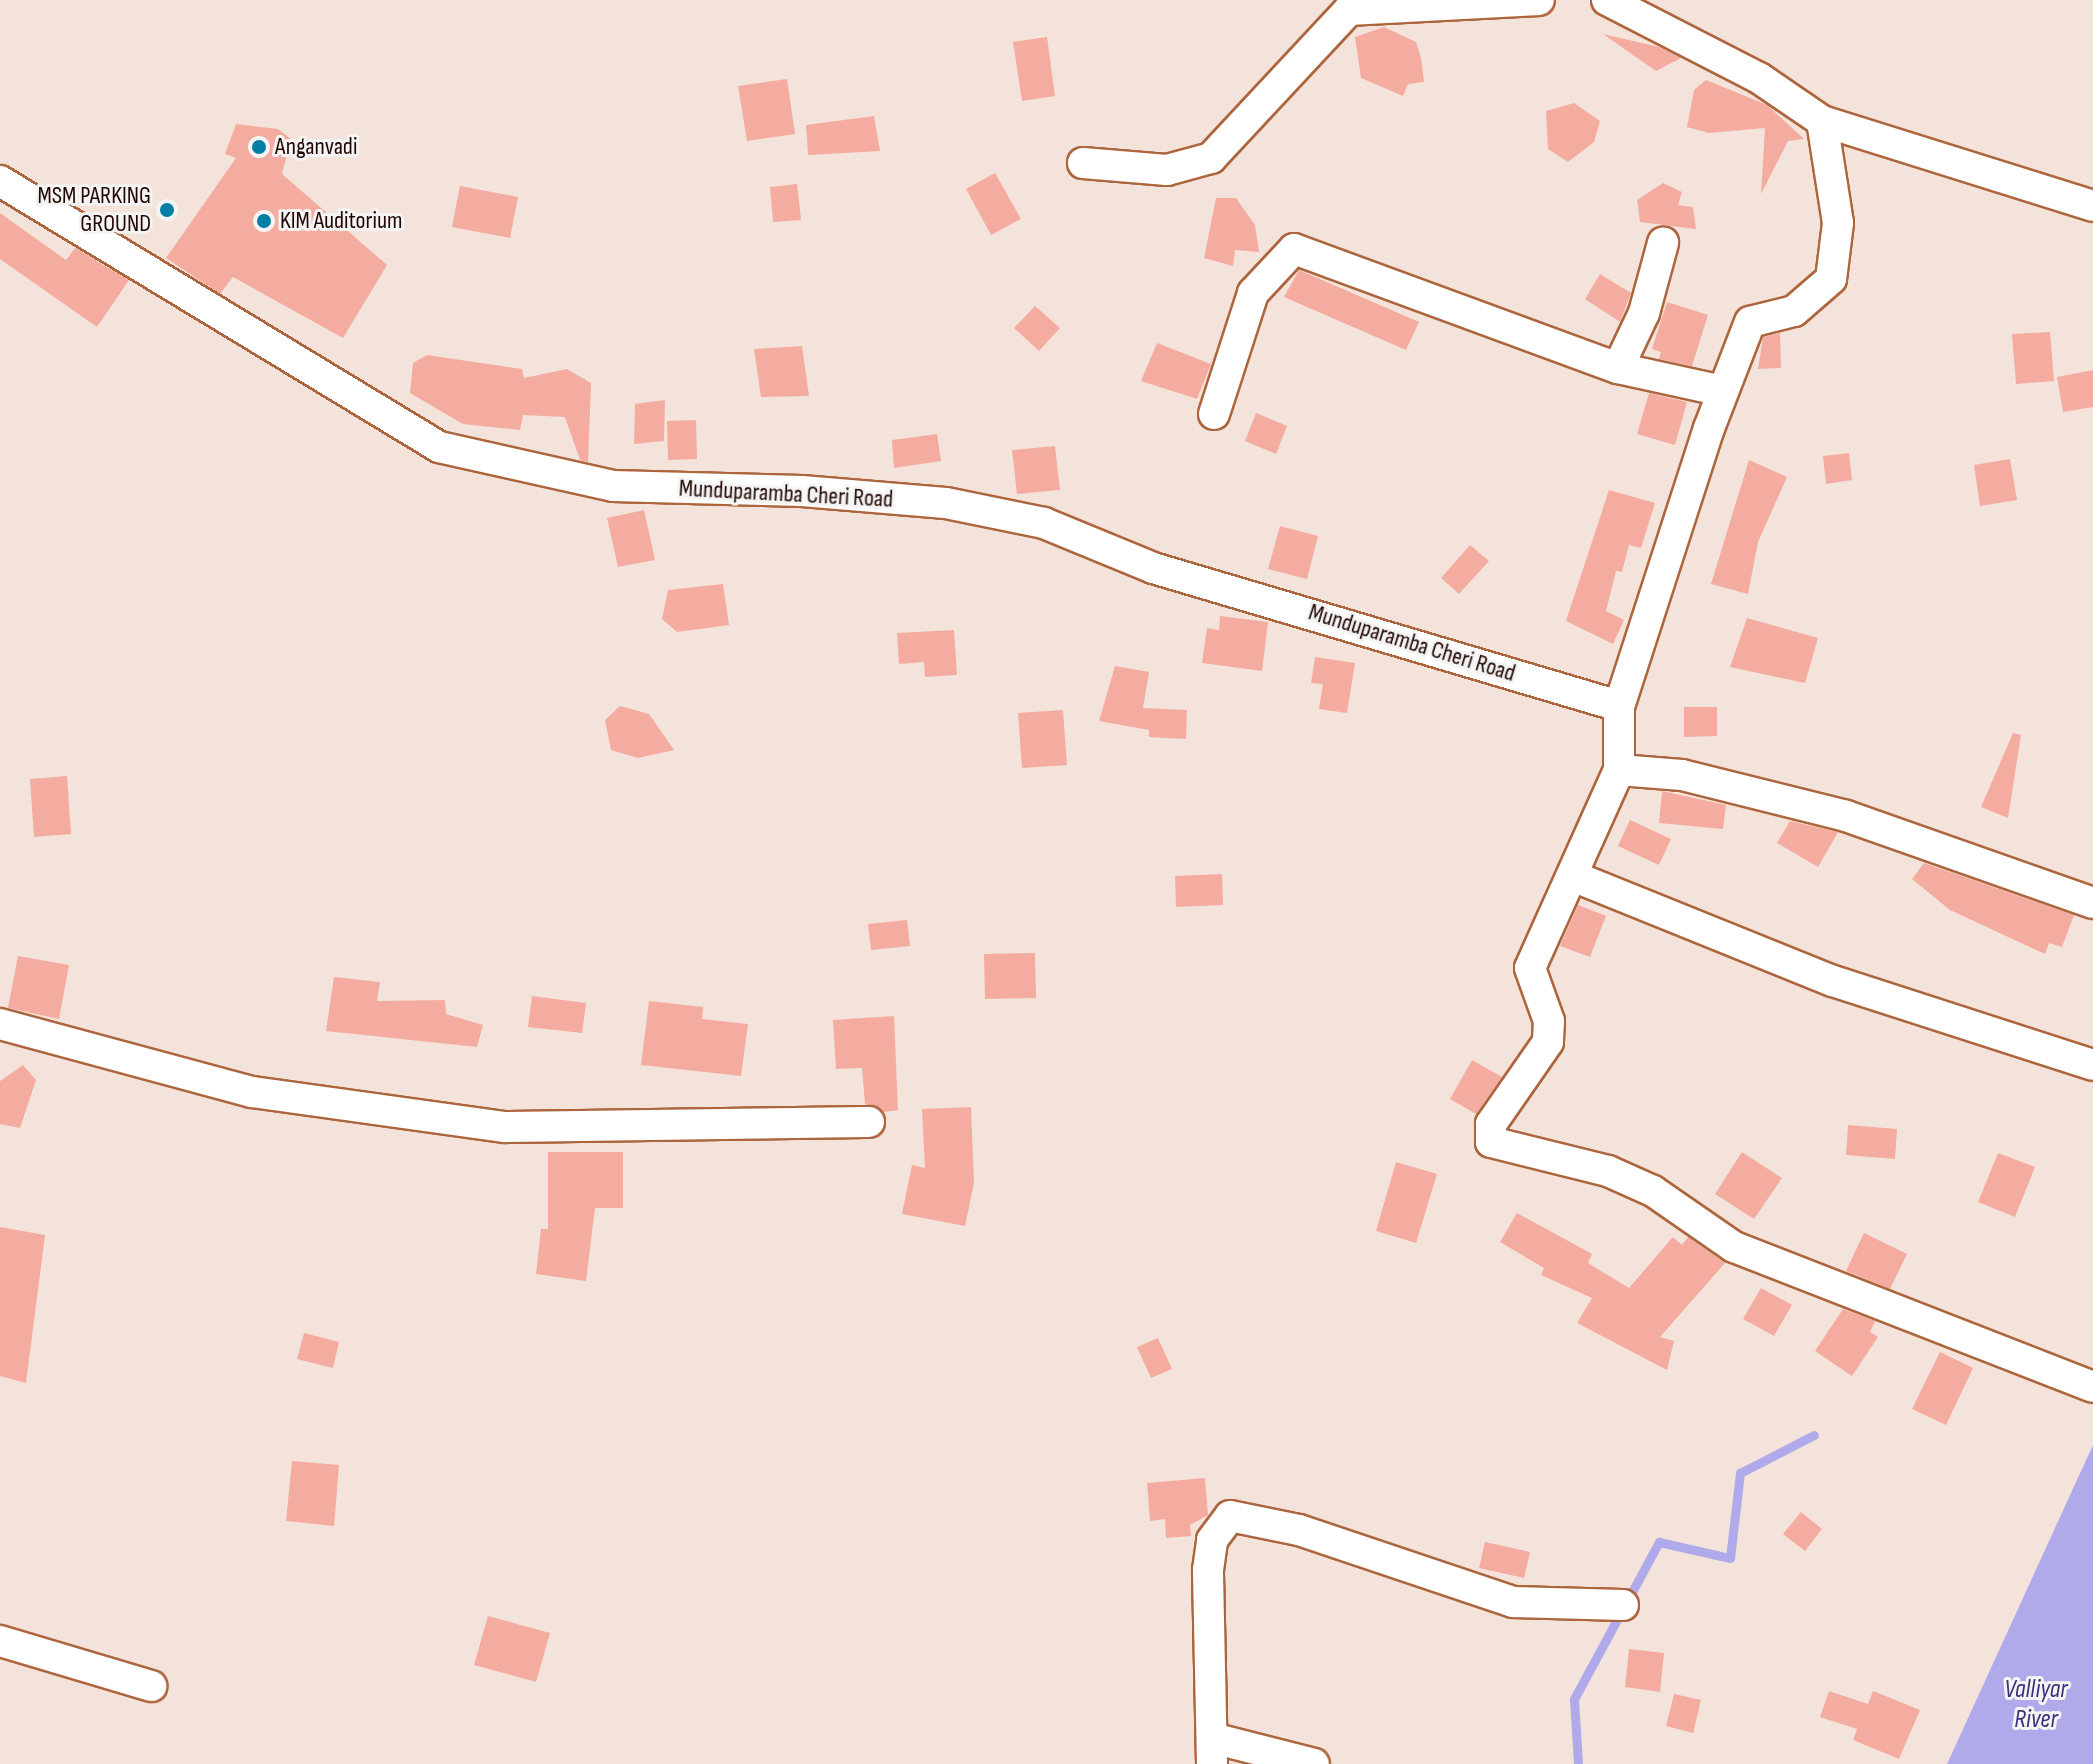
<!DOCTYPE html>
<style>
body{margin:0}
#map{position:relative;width:2093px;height:1764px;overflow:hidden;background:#f4e3da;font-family:"Sofia Sans Condensed",sans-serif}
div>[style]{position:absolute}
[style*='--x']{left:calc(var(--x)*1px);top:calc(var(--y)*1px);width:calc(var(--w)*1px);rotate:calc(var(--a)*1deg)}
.water>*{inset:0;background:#b0aaeb}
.stream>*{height:9px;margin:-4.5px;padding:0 4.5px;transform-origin:4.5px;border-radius:4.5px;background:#b0aaeb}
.building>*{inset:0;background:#f4aca1}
.roads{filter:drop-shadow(2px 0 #ad653d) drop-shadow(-2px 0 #ad653d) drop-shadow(0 2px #ad653d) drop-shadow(0 -2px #ad653d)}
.street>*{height:30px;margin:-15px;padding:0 15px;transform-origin:15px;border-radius:15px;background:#fff}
.dots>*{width:22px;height:22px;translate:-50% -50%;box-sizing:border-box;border:4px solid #f4f4f4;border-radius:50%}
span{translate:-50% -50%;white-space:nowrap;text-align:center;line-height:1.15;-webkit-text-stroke:6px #f4f4f4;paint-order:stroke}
.poi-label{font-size:24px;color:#200500}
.left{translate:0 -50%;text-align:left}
.right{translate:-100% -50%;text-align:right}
.street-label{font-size:24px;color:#200500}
.water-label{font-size:26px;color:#3f307b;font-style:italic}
</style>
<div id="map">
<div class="water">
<div style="clip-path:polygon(2093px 1445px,2093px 1764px,1947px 1764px)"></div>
</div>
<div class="stream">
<div style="--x:1578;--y:1764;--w:65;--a:-93.5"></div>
<div style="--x:1574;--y:1699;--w:179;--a:-61.6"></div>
<div style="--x:1659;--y:1542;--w:73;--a:12.7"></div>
<div style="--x:1730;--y:1558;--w:86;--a:-83.3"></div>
<div style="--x:1740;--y:1473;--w:83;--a:-27.2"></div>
</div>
<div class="building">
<div style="clip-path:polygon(1384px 27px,1416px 42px,1421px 58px,1424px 82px,1408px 84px,1403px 96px,1361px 78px,1355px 37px)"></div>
<div style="clip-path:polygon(1603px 34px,1659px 47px,1681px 58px,1656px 71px)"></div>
<div style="clip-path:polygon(1047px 37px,1055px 96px,1022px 101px,1013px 42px)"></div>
<div style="clip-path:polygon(787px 79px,795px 134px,747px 141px,738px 86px)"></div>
<div style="clip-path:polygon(1706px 80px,1767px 105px,1804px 139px,1788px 141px,1761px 194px,1765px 128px,1709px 133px,1687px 127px,1694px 90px)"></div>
<div style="clip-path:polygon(1574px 103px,1600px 121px,1594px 142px,1568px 162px,1548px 149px,1546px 111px)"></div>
<div style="clip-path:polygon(874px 116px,880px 151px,808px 155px,806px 125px)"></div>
<div style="clip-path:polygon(236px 124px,278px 129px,291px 139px,282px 174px,387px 265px,343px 338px,233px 277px,220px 294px,166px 258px,236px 158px,225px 154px)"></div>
<div style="clip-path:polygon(995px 173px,1021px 219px,991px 235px,966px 189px)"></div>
<div style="clip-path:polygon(1663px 183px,1682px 192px,1678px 205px,1693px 207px,1696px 229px,1640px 222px,1637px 200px)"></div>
<div style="clip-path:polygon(797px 184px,801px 220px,773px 222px,770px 187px)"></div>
<div style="clip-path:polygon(460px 186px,518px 197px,510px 238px,452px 227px)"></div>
<div style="clip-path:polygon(1216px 198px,1236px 198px,1255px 225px,1259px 252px,1235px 250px,1233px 266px,1204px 258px)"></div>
<div style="clip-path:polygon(0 213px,66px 260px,75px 248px,129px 280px,97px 327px,0 259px)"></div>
<div style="clip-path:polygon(1299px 270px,1419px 322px,1406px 350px,1284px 297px)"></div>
<div style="clip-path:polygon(1600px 274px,1631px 293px,1620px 322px,1585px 299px)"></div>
<div style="clip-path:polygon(1667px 302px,1708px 315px,1692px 366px,1659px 359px,1661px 352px,1652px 349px)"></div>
<div style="clip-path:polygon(1035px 306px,1060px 328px,1039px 351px,1014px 328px)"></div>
<div style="clip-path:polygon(2050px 332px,2054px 381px,2016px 384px,2012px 334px)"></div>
<div style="clip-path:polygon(1780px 333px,1781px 368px,1758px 369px,1763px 337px)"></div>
<div style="clip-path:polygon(1157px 343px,1211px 364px,1197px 399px,1141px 381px)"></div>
<div style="clip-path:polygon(802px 346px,809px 396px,761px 397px,754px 349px)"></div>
<div style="clip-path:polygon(427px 355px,522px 369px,524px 378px,567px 369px,591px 383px,588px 462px,580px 460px,565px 417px,523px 415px,520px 430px,463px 424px,410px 393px,413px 363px)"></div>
<div style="clip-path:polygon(2093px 370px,2093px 407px,2063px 412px,2057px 377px)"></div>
<div style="clip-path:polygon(1649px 393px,1687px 402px,1675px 445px,1637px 434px)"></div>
<div style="clip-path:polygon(665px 400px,664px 441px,634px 444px,635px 404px)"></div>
<div style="clip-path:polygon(1256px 413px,1287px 426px,1276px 454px,1245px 441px)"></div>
<div style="clip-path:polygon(696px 420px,697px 459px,668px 460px,667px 421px)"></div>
<div style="clip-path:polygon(937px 434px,941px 461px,894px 468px,892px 440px)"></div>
<div style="clip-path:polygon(1055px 446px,1060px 490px,1017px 494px,1012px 450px)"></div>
<div style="clip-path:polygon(1849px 453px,1852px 480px,1826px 484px,1823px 456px)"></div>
<div style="clip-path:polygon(2010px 459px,2017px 500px,1980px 506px,1974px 465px)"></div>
<div style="clip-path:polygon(1749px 460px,1787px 477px,1758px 542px,1748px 594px,1711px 584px)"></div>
<div style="clip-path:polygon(1609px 490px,1655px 503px,1641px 548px,1629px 545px,1622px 572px,1616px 571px,1606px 611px,1624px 620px,1613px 644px,1566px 621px)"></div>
<div style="clip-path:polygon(644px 510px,655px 560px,618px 567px,607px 518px)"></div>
<div style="clip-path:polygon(1280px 526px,1318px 536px,1307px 579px,1268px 569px)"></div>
<div style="clip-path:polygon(1470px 545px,1489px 561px,1459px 594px,1441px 578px)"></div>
<div style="clip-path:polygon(723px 584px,729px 625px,677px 632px,662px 619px,668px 590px)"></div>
<div style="clip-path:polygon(1220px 616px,1268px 622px,1262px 671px,1202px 663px,1207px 628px,1219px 630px)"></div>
<div style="clip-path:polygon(1747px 618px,1818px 638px,1805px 683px,1730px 667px)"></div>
<div style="clip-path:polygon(954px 630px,957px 675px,925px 677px,924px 662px,899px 664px,897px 633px)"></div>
<div style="clip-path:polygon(1315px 657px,1355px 663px,1347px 713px,1319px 709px,1323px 684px,1311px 683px)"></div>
<div style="clip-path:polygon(1115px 666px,1149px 672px,1143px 708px,1187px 710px,1186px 739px,1149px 737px,1149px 730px,1099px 721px)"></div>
<div style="clip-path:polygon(620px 706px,649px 714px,674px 750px,638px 758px,611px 750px,605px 720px)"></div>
<div style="clip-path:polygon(1684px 707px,1717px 707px,1717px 736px,1684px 737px)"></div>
<div style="clip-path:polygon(1063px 710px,1067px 765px,1022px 768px,1018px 713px)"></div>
<div style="clip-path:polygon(2013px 733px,2021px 735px,2008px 818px,1981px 807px)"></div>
<div style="clip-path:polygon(67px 776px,71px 834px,34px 837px,30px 779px)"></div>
<div style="clip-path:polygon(1662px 791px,1726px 805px,1723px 829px,1659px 823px)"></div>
<div style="clip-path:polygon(1630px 820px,1671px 839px,1659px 865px,1618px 846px)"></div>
<div style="clip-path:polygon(1790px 821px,1838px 832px,1818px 867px,1777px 843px)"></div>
<div style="clip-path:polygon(1924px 863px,2074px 915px,2062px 947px,2049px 943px,2045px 954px,1950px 910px,1912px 879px)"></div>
<div style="clip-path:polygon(1222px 874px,1223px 905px,1176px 907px,1175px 876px)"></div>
<div style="clip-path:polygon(1578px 905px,1606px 916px,1590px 957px,1560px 946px)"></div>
<div style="clip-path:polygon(907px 920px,910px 946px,871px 950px,868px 924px)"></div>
<div style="clip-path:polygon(1035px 953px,1036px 998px,985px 999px,984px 954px)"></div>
<div style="clip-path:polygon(18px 956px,69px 965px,59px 1019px,8px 1008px)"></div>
<div style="clip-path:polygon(334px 977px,380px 982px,377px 1001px,445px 1000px,446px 1014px,483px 1025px,477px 1047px,326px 1031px)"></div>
<div style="clip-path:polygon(532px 996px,586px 1003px,582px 1033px,528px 1027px)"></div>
<div style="clip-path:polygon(649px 1001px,703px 1007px,702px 1019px,748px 1024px,741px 1076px,641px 1065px)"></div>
<div style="clip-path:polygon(894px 1016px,898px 1110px,884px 1112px,865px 1104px,862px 1068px,836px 1069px,833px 1020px)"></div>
<div style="clip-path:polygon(1472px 1060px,1502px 1077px,1476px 1114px,1450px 1099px)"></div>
<div style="clip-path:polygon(23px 1065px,36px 1080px,20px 1128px,0 1124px,0 1081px)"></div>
<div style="clip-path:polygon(971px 1107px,974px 1183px,965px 1226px,902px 1214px,912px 1165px,925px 1168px,922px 1109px)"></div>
<div style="clip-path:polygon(1848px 1125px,1897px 1129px,1895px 1159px,1846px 1155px)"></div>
<div style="clip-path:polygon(548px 1152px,623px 1152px,623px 1208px,595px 1208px,586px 1281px,536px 1274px,541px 1229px,548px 1229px)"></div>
<div style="clip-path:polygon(1742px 1152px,1782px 1178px,1754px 1219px,1715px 1194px)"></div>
<div style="clip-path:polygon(1998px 1153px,2035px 1167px,2015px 1217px,1978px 1202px)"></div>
<div style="clip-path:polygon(1396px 1162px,1437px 1174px,1416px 1243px,1376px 1231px)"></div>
<div style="clip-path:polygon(1517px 1213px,1592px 1254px,1588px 1263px,1629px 1288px,1673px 1237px,1682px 1245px,1688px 1237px,1725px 1263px,1660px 1337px,1674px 1341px,1667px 1370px,1577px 1323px,1592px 1298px,1541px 1275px,1544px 1268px,1500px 1242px)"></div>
<div style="clip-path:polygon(0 1227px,45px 1235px,26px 1383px,0 1376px)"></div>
<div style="clip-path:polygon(1864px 1233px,1907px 1254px,1890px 1289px,1846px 1271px)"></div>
<div style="clip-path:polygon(1761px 1288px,1792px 1305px,1774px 1336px,1743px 1319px)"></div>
<div style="clip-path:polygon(1843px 1309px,1875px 1321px,1870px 1332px,1878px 1337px,1852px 1376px,1815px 1351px)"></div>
<div style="clip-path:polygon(304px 1333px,339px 1342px,333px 1368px,297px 1359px)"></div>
<div style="clip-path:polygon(1158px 1338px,1172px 1369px,1151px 1378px,1137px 1347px)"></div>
<div style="clip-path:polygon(1940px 1352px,1973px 1368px,1946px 1425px,1912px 1409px)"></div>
<div style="clip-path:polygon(292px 1461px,339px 1465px,334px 1526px,286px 1521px)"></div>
<div style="clip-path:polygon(1205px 1478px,1208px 1515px,1190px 1525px,1191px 1536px,1166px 1538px,1165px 1519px,1150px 1521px,1147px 1483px)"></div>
<div style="clip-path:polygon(1801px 1512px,1822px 1529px,1805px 1551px,1783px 1534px)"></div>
<div style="clip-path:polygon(1485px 1542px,1530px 1552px,1524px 1578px,1479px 1568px)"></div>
<div style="clip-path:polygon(488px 1616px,550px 1633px,536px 1682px,474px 1665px)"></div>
<div style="clip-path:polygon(1629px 1649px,1664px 1653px,1660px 1692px,1625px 1687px)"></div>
<div style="clip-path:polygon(1829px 1691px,1868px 1704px,1873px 1691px,1920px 1710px,1899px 1759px,1853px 1740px,1857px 1729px,1820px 1717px)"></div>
<div style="clip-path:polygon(1674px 1694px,1701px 1700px,1693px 1733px,1666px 1726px)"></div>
</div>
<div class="roads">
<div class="street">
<div style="--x:1607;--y:0;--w:171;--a:27.2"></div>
<div style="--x:1759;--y:78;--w:76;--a:34.3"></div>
<div style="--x:1822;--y:121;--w:103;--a:81.1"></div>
<div style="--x:1838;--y:223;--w:56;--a:97.1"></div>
<div style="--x:1831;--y:279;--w:49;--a:139.1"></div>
<div style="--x:1794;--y:311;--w:45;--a:166"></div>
<div style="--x:1750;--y:322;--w:114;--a:111.1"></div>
<div style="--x:1709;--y:428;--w:292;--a:107.9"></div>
<div style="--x:1619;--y:706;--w:64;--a:90"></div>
<div style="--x:1619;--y:770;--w:217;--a:114.2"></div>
<div style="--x:1530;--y:968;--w:56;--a:70.3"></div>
<div style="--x:1549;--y:1021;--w:21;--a:93"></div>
<div style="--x:1548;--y:1042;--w:100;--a:124.8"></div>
<div style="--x:1491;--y:1124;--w:18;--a:90"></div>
<div style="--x:1491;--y:1142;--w:121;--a:13.9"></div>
<div style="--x:1608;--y:1171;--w:49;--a:24"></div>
<div style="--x:1653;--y:1191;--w:98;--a:34.7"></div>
<div style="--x:1734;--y:1247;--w:385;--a:21.3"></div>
<div style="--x:1822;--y:121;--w:284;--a:17.4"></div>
<div style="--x:1083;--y:163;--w:84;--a:4.8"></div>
<div style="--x:1167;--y:170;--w:46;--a:-15.3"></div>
<div style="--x:1211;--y:158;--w:202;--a:-47"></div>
<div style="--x:1349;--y:10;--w:190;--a:-3"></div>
<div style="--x:0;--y:181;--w:513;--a:31.21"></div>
<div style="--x:439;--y:447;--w:178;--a:12.6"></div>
<div style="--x:613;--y:486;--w:189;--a:1.5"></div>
<div style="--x:802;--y:491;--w:144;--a:4.8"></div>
<div style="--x:946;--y:503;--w:100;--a:11.5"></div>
<div style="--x:1044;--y:523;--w:118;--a:22.4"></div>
<div style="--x:1153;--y:568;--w:486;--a:16.5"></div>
<div style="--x:1618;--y:368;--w:61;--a:-64.7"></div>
<div style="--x:1644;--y:313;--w:73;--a:-74.8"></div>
<div style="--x:1214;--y:414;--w:127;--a:-72.1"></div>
<div style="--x:1253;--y:293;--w:60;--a:-47"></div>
<div style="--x:1294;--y:249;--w:345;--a:20.2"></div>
<div style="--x:1618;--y:368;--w:107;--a:12.4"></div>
<div style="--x:1619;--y:770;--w:63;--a:4.5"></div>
<div style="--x:1682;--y:775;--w:169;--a:14"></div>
<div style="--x:1846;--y:816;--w:262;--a:19.4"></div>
<div style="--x:1575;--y:877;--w:278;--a:22"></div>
<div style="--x:1833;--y:981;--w:273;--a:17.9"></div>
<div style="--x:0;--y:1024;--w:261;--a:15.1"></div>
<div style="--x:252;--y:1092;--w:255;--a:7.9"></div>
<div style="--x:505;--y:1127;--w:364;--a:-0.8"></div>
<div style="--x:0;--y:1641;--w:158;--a:16.6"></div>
<div style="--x:1216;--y:1739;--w:101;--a:14.3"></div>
<div style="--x:1212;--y:1764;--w:194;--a:-91.2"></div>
<div style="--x:1208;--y:1570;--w:30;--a:-82"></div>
<div style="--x:1212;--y:1540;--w:30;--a:-53"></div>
<div style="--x:1230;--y:1516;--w:70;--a:11.5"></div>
<div style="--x:1299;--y:1530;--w:226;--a:18.6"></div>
<div style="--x:1513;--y:1602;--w:110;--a:1.6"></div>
</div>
</div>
<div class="dots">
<div style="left:259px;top:147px;background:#017ea4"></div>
<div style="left:167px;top:210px;background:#017ea4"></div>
<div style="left:264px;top:221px;background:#017ea4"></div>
</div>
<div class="poi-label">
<span class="left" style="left:275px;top:147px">Anganvadi</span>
<span class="right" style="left:151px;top:210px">MSM PARKING<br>GROUND</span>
<span class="left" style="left:280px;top:221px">KIM Auditorium</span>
</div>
<div class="street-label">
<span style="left:786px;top:494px;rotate:3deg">Munduparamba Cheri Road</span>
<span style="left:1412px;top:643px;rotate:17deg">Munduparamba Cheri Road</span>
</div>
<div class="water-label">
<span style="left:2036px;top:1705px">Valliyar<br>River</span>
</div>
</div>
